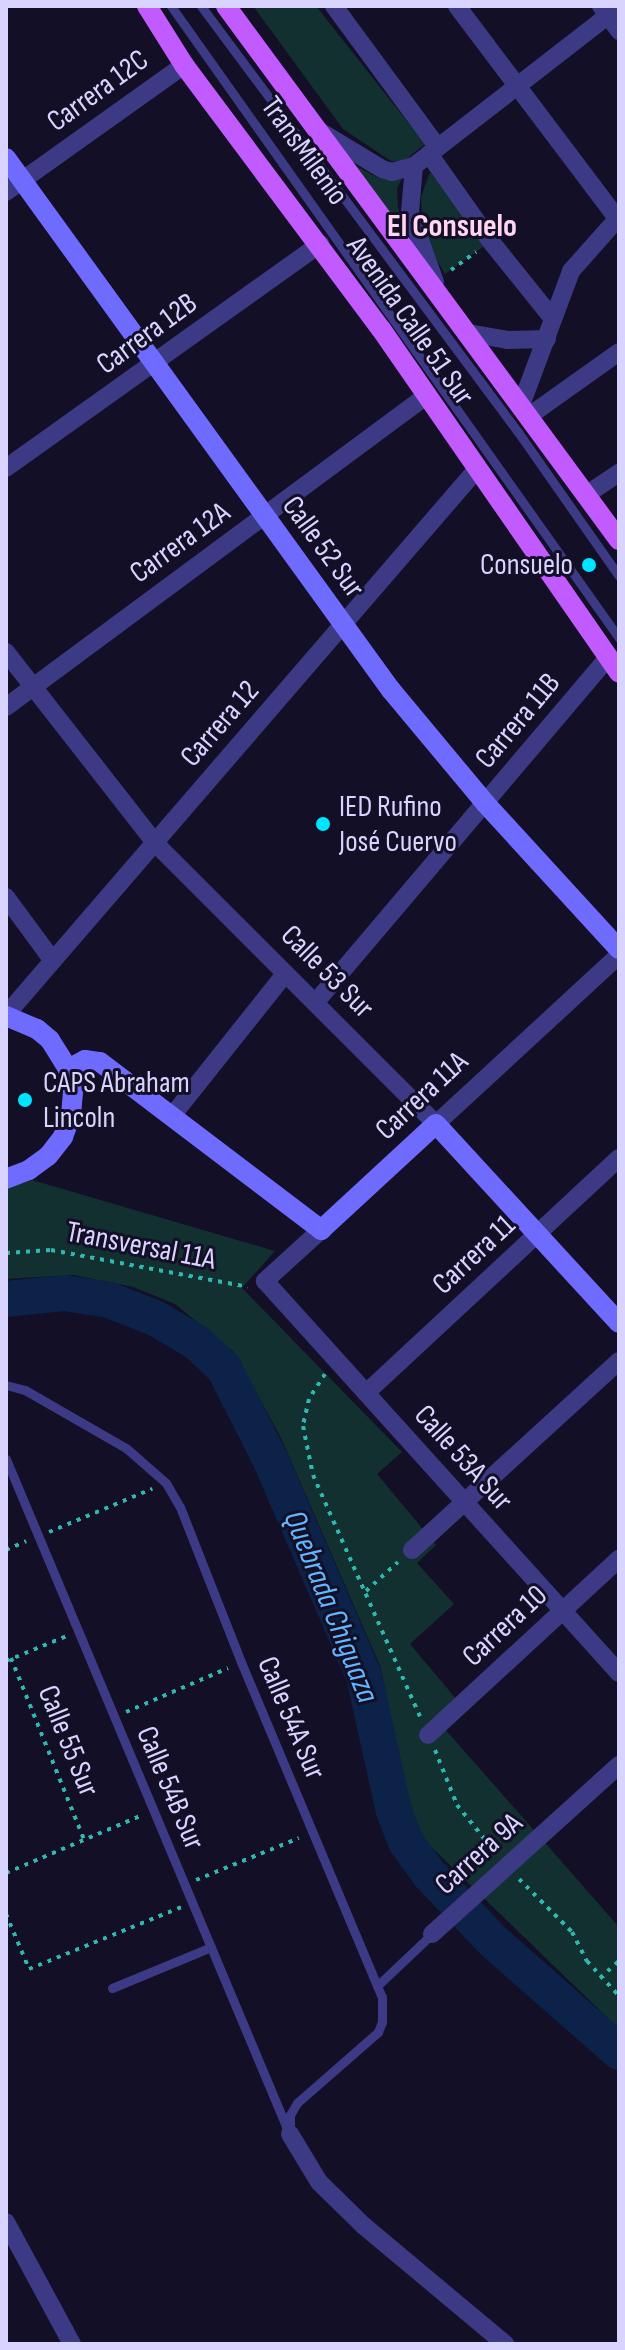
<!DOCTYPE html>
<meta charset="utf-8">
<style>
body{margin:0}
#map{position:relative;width:625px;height:2350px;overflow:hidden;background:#130f26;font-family:"Sofia Sans Condensed",sans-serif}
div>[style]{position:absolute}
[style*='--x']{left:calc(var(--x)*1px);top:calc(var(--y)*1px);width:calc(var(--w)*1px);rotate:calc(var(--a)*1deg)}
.green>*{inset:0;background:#12302f}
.river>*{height:36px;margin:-18px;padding:0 18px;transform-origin:18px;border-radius:18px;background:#0c2248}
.path>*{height:4px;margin-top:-2px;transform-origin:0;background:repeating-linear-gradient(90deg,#2fb8b0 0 4px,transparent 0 10px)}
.lane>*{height:9px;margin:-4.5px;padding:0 4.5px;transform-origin:4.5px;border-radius:4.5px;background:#3d3a85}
.street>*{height:18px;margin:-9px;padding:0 9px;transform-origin:9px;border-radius:9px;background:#3d3a85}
.secondary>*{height:20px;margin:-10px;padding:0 10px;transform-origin:10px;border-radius:10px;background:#6f6bff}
.primary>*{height:20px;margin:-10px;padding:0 10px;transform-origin:10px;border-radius:10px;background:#c25bff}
.dots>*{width:22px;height:22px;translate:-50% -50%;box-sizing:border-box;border:4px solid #130f26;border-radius:50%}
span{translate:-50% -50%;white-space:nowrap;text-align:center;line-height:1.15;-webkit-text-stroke:6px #130f26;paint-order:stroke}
.street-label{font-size:30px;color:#d9d4ff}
.poi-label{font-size:30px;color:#d9d4ff}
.right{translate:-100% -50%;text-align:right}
.left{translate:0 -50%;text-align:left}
.neighbourhood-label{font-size:32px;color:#ffd6f0;font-weight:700}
.water-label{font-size:32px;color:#62b6ff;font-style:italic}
.frame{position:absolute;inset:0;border:8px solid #d9d4ff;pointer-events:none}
</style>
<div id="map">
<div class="green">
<div style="clip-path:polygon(253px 6px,316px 6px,425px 144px,403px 162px,391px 161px,343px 129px)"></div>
<div style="clip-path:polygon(353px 164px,378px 178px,402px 178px,397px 189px,398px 207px,404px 232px)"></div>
<div style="clip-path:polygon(430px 172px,487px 244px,445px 274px,433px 253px,422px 218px,421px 197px)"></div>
<div style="clip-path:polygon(32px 1180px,275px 1251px,242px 1288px,402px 1452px,377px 1474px,436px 1545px,417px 1563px,454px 1604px,410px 1644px,457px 1700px,437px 1720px,619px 1927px,619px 2029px,426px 1842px,407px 1803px,381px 1668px,281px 1438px,234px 1352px,175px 1304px,133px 1287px,73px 1275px,6px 1279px,6px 1188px)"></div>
</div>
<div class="river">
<div style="--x:6;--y:1299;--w:58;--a:-5.9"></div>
<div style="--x:64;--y:1293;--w:46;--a:8.8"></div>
<div style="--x:109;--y:1300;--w:49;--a:21.4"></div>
<div style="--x:155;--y:1318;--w:48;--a:30.3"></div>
<div style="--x:196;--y:1342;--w:38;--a:43"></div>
<div style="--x:224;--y:1368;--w:104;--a:63.2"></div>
<div style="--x:271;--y:1461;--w:234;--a:66.6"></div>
<div style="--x:364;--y:1676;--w:138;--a:77.5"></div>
<div style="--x:394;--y:1811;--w:33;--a:69"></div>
<div style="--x:406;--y:1842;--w:39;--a:54"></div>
<div style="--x:429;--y:1874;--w:94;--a:46.3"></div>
<div style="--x:494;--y:1942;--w:167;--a:41.3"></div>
</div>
<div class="path">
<div style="--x:451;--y:270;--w:31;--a:-36"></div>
<div style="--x:6;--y:1253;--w:45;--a:-3.8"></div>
<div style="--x:51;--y:1250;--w:200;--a:10.6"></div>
<div style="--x:325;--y:1374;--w:30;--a:123"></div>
<div style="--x:309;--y:1399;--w:28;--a:103"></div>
<div style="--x:303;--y:1426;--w:50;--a:78.5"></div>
<div style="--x:313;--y:1475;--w:264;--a:66.1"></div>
<div style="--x:49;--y:1532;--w:112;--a:-22.7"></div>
<div style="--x:6;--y:1550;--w:22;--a:-24"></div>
<div style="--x:366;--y:1591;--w:43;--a:-42.2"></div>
<div style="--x:11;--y:1658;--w:196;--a:68.1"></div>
<div style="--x:6;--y:1661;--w:66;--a:-22.3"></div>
<div style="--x:126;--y:1712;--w:111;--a:-23.3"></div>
<div style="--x:435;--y:1750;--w:59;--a:68.2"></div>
<div style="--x:457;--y:1805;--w:60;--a:51"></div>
<div style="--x:6;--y:1873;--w:146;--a:-23"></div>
<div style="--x:519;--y:1879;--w:75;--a:45"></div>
<div style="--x:572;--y:1932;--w:33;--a:63"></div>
<div style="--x:587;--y:1961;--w:47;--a:47.6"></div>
<div style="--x:196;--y:1880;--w:111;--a:-22.2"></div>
<div style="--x:6;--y:1914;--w:60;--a:67.3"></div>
<div style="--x:29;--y:1969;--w:165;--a:-22.1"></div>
<div style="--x:600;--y:1978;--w:25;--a:-42"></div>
</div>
<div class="lane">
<div style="--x:171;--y:6;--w:775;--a:54.67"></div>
<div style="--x:201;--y:6;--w:531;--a:53.35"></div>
<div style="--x:518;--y:432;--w:176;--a:55"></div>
<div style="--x:6;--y:1385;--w:20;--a:15"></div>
<div style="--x:25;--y:1390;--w:116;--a:29.9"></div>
<div style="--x:126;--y:1448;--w:53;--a:41.2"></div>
<div style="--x:166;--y:1483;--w:28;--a:60"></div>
<div style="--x:180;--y:1507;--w:167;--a:68.5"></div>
<div style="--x:241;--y:1662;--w:363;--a:67.2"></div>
<div style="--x:382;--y:1997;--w:25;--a:90"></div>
<div style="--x:382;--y:2022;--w:11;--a:112"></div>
<div style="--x:378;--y:2032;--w:108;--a:138.8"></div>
<div style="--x:297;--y:2103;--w:14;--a:120"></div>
<div style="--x:290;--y:2115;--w:19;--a:90"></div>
<div style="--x:6;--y:1459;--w:729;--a:67.23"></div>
<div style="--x:377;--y:1986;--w:76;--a:-43.4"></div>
<div style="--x:112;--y:1988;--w:107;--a:-22.5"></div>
</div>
<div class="street">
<div style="--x:334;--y:6;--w:174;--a:53.7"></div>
<div style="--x:457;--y:6;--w:266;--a:53"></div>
<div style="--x:601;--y:6;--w:31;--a:54"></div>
<div style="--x:321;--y:132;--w:71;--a:31.2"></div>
<div style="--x:382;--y:169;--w:10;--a:17"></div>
<div style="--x:392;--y:172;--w:23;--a:-15"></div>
<div style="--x:414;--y:166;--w:259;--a:-37.8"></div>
<div style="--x:429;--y:154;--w:109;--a:54.7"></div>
<div style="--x:492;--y:243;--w:97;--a:51.2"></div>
<div style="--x:414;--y:166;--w:46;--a:95"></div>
<div style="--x:410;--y:212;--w:74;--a:70.3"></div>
<div style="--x:6;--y:192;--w:219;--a:-35.5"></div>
<div style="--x:468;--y:333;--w:40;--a:10"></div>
<div style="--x:507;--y:340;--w:40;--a:-1.4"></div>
<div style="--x:521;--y:405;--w:143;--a:-69.5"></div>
<div style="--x:571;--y:271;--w:72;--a:-48.4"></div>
<div style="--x:529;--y:416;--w:110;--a:-35.4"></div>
<div style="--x:6;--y:468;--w:386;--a:-35.5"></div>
<div style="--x:586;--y:495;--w:40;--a:-34"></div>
<div style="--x:6;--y:652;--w:242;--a:52"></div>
<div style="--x:155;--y:843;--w:397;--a:45"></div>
<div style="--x:436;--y:1124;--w:249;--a:-42.7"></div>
<div style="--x:6;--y:707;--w:523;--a:-36.52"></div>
<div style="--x:6;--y:897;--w:79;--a:53.7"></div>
<div style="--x:315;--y:1003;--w:453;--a:-49.7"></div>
<div style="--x:6;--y:1015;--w:721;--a:-49.22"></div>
<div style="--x:172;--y:1116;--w:181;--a:-51.5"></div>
<div style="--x:321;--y:1230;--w:76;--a:137.7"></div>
<div style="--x:265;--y:1281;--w:528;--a:47.92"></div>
<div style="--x:366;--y:1393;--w:345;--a:-42.9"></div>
<div style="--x:412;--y:1550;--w:280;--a:-42.4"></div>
<div style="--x:428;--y:1735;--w:260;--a:-42.7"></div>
<div style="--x:432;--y:1934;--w:252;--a:-42.1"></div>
<div style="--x:290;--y:2134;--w:56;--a:58.9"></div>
<div style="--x:319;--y:2182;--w:63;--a:44.4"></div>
<div style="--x:364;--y:2226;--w:184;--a:39.9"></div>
<div style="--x:6;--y:2222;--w:139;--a:61.6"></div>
</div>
<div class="secondary">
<div style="--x:6;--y:158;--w:657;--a:54.11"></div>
<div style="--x:391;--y:690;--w:147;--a:50.2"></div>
<div style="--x:485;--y:803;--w:198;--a:47.5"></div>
<div style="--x:6;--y:1016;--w:34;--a:23"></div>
<div style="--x:37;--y:1029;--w:17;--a:40"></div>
<div style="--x:50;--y:1040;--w:34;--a:58"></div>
<div style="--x:68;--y:1069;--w:24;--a:78"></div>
<div style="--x:73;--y:1092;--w:23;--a:95"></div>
<div style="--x:71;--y:1115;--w:23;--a:110"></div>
<div style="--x:63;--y:1137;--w:24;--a:128"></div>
<div style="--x:48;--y:1156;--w:24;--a:144"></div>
<div style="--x:29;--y:1170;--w:25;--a:159"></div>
<div style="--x:68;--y:1069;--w:19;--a:-28"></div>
<div style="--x:85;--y:1060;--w:15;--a:8"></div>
<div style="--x:100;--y:1062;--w:278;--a:37.2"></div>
<div style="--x:321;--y:1230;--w:156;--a:-42.7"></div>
<div style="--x:436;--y:1124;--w:270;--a:47.4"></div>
</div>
<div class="primary">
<div style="--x:147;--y:6;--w:70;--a:57.9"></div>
<div style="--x:184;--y:65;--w:329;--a:53.3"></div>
<div style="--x:381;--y:329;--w:418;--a:55.3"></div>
<div style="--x:226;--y:6;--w:663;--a:53.65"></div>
</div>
<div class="dots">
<div style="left:589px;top:565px;background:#00e5ff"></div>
<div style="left:323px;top:824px;background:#00e5ff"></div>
<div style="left:25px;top:1100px;background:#00e5ff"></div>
</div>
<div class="street-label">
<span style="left:98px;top:91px;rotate:-36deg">Carrera 12C</span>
<span style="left:304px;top:151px;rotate:54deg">TransMilenio</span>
<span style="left:410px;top:321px;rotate:55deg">Avenida Calle 51 Sur</span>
<span style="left:147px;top:334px;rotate:-36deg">Carrera 12B</span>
<span style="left:180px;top:543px;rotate:-36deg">Carrera 12A</span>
<span style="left:323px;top:547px;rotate:54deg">Calle 52 Sur</span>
<span style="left:518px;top:721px;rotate:-50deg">Carrera 11B</span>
<span style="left:220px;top:724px;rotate:-49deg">Carrera 12</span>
<span style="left:327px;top:972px;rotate:45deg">Calle 53 Sur</span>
<span style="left:422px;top:1096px;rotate:-43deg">Carrera 11A</span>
<span style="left:141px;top:1246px;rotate:11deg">Transversal 11A</span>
<span style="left:474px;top:1255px;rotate:-43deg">Carrera 11</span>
<span style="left:463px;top:1458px;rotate:48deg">Calle 53A Sur</span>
<span style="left:505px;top:1626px;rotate:-43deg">Carrera 10</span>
<span style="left:291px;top:1718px;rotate:67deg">Calle 54A Sur</span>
<span style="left:68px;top:1741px;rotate:68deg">Calle 55 Sur</span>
<span style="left:170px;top:1788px;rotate:67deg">Calle 54B Sur</span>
<span style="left:479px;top:1854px;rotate:-42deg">Carrera 9A</span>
</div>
<div class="poi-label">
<span class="right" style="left:573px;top:565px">Consuelo</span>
<span class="left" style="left:339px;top:824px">IED Rufino<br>José Cuervo</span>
<span class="left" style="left:43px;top:1100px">CAPS Abraham<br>Lincoln</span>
</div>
<div class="neighbourhood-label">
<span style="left:452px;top:227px">El Consuelo</span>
</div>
<div class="water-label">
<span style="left:330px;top:1607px;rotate:68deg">Quebrada Chiguaza</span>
</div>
<div class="frame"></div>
</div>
